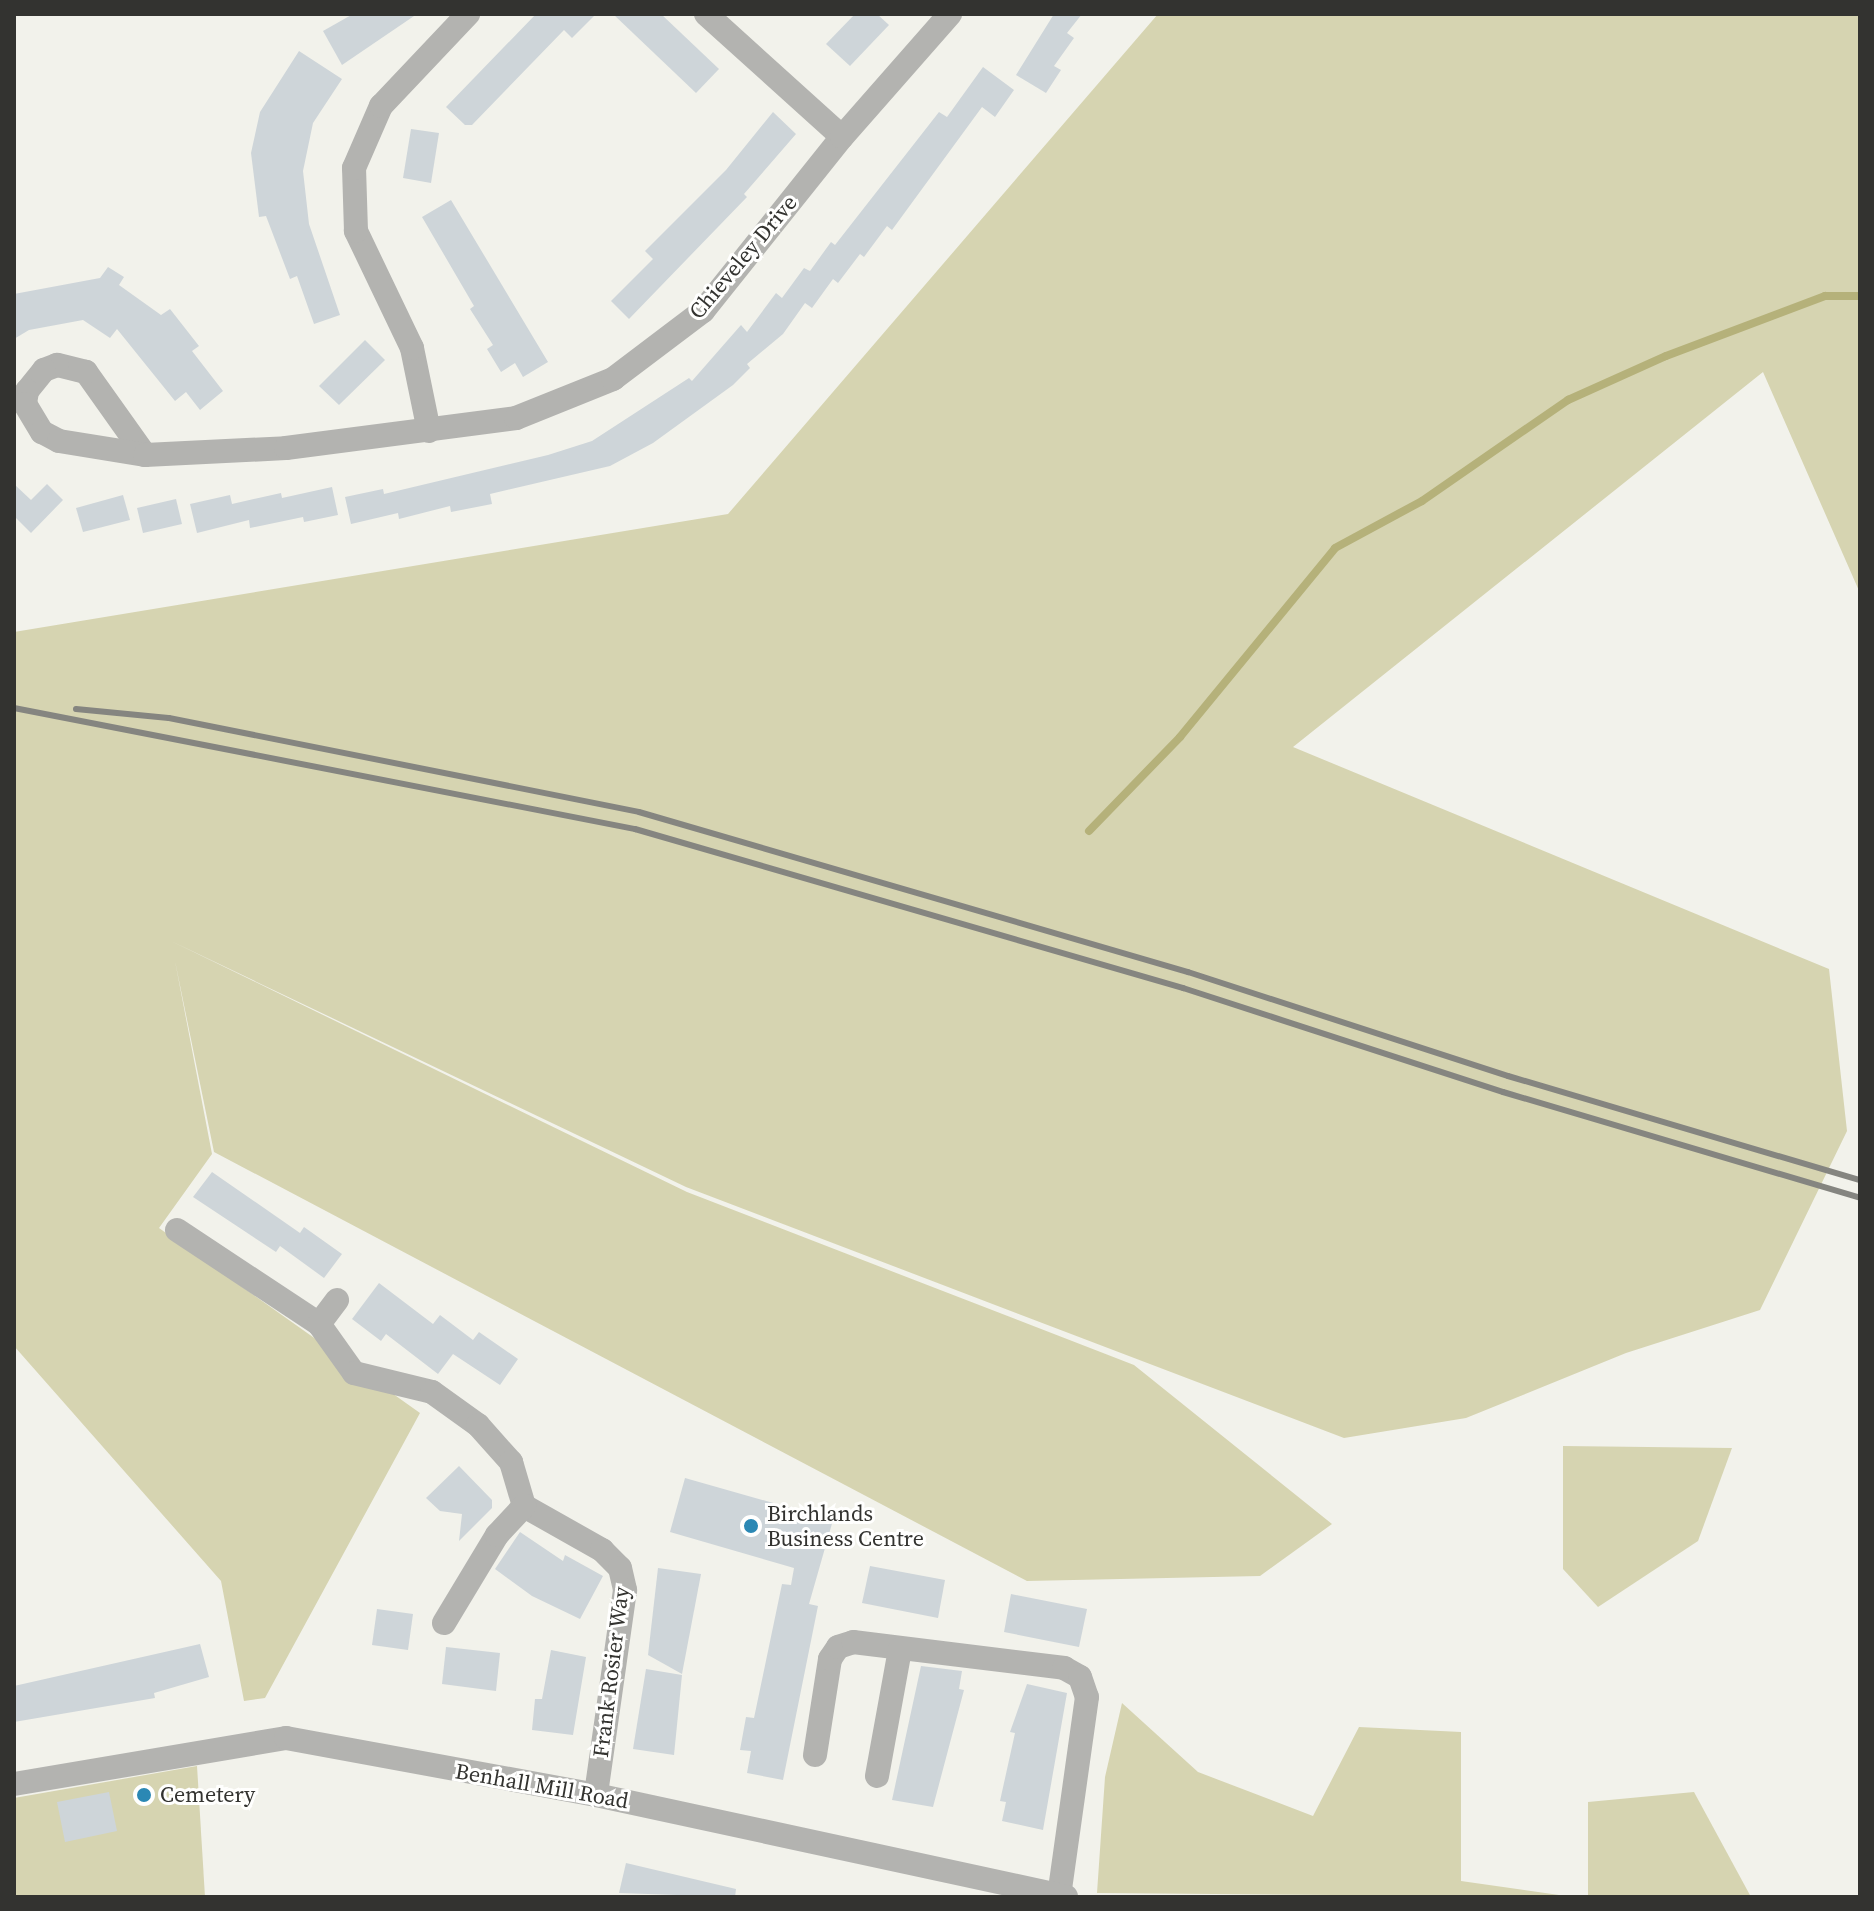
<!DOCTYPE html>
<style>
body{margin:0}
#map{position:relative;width:1874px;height:1911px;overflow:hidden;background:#f2f2eb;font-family:"Source Serif 4",serif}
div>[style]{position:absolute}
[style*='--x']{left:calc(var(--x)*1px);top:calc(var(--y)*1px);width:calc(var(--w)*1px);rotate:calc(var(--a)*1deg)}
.green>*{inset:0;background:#d6d4b1}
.stream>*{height:8px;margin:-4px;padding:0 4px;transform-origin:4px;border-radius:4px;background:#b5b17a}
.building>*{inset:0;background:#ced5d9}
.minor>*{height:24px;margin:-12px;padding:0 12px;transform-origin:12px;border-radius:12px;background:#b3b3b0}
.rail>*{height:6px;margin:-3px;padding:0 3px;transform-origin:3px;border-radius:3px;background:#858580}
.dots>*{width:22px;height:22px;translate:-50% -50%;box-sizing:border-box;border:4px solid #fffffe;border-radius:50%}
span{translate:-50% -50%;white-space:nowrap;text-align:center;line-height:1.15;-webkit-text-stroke:6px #fffffe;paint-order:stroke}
.street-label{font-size:22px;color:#333330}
.poi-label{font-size:22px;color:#333330}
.left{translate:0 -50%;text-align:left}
.frame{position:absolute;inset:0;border:16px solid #333330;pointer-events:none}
</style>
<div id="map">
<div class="green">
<div style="clip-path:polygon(1158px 14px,1860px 14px,1860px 593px,1763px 372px,1293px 747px,1829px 969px,1847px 1131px,1760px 1310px,1626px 1353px,1466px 1418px,1344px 1438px,686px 1187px,171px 941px,687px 1192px,1134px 1365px,1332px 1524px,1260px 1576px,1027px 1581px,214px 1152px,175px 961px,212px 1154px,159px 1228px,420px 1413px,265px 1698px,244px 1701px,221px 1581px,14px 1346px,14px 632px,728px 514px)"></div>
<div style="clip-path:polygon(1563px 1446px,1732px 1448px,1698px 1541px,1598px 1607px,1563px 1569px)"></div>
<div style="clip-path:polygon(1122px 1703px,1198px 1772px,1313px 1816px,1359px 1727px,1461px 1732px,1461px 1881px,1573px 1897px,1097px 1893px,1105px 1777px)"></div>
<div style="clip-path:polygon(197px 1766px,205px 1897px,14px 1897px,14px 1798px)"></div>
<div style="clip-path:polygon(1694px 1792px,1751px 1897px,1588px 1897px,1588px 1802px)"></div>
</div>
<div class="stream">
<div style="--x:1089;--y:831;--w:131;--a:-45.9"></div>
<div style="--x:1180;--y:737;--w:244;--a:-50.6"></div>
<div style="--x:1335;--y:548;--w:99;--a:-28.4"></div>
<div style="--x:1422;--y:501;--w:178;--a:-34.7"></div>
<div style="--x:1568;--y:400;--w:107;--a:-24.2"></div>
<div style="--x:1666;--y:356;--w:170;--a:-20.7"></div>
<div style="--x:1825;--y:296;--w:35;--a:0"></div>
</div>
<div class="building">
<div style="clip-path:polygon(353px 14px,417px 14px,342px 65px,323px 31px)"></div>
<div style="clip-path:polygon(536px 14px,596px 14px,572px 38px,564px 30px,472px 125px,465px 125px,446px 107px)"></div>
<div style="clip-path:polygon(613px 14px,661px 14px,719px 69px,696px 93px)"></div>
<div style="clip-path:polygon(855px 14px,877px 14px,889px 25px,850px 66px,826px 44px)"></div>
<div style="clip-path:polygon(1054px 14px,1082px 14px,1067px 33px,1074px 38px,1054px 66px,1061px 70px,1046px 93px,1016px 75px)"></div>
<div style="clip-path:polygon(299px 51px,342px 79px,313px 123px,303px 171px,309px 224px,340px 315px,314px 324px,297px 276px,290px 279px,266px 216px,259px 217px,251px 153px,260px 112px)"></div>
<div style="clip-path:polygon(983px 67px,1014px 90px,995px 117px,982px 107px,892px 230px,887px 226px,864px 257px,860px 254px,838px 283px,833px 279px,812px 308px,805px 303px,783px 334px,747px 364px,750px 368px,733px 385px,653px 443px,610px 466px,490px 494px,492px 504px,451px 512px,450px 506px,399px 519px,398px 513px,351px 524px,345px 497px,383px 489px,384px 494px,548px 455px,592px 441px,689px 378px,692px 381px,741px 325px,747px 332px,776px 293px,782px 298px,804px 268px,810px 271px,831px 242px,835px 245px,939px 112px,947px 117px)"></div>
<div style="clip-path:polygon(773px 112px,796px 134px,744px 194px,747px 197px,629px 319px,611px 301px,653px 259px,645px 251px,726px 170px)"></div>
<div style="clip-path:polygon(411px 129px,439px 133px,431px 183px,403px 178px)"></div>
<div style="clip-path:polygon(451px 200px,548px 362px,523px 377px,515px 363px,501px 372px,487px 349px,493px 345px,470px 309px,474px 306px,422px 217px)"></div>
<div style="clip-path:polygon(108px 267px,124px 277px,119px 285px,161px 315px,170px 309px,199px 346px,192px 351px,223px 391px,200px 410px,186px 392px,175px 401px,117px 329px,110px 338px,83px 320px,29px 330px,14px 339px,14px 294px,100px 278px)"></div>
<div style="clip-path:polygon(365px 340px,385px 360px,339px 405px,319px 386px)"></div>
<div style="clip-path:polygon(14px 484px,31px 500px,47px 484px,63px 500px,31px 533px,14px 516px)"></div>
<div style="clip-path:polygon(332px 487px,338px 515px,304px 522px,303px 517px,250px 528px,249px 520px,197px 533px,190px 504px,230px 495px,232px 504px,281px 493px,282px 498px)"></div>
<div style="clip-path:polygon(123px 495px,130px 520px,83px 532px,76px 508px)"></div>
<div style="clip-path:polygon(176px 499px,182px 524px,143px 533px,137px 508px)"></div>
<div style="clip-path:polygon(212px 1172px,300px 1233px,304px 1227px,342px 1254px,324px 1278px,280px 1246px,276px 1252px,193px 1197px)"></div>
<div style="clip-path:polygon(379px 1283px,433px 1324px,440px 1315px,473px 1340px,479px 1332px,518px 1359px,500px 1385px,453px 1354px,438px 1374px,386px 1334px,381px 1341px,352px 1319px)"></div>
<div style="clip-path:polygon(459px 1466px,492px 1500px,492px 1508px,459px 1541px,462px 1514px,440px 1511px,426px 1498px)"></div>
<div style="clip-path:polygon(685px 1478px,833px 1520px,809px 1604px,818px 1606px,783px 1780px,747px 1773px,751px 1751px,740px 1750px,746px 1717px,754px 1718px,782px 1584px,791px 1585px,794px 1568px,670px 1532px)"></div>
<div style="clip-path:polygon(520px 1532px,563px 1561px,565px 1555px,603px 1576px,580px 1619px,532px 1596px,495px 1569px)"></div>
<div style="clip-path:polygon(870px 1566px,945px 1580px,938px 1618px,862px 1603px)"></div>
<div style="clip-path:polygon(658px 1568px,701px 1574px,682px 1674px,648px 1655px)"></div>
<div style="clip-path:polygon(1011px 1594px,1087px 1609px,1079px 1647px,1004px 1632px)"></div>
<div style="clip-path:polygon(377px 1609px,413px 1614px,408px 1650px,372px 1645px)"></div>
<div style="clip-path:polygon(200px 1644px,209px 1677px,154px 1693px,155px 1698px,14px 1722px,14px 1686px)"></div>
<div style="clip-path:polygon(446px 1647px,500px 1653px,496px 1691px,442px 1684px)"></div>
<div style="clip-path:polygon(551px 1650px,586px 1657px,573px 1735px,532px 1730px,535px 1699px,542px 1699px)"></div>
<div style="clip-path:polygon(921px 1666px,962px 1671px,959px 1689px,964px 1690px,933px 1807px,892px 1800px)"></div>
<div style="clip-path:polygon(646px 1669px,682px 1675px,674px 1755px,633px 1749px)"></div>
<div style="clip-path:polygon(1027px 1684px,1067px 1693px,1043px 1830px,1002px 1821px,1006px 1802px,1000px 1801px,1015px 1733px,1010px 1732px)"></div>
<div style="clip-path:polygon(109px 1792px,117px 1831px,65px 1842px,57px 1802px)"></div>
<div style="clip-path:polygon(626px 1863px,736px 1889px,735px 1897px,619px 1893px)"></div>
</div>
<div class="minor">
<div style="--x:706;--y:14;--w:183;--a:42.1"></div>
<div style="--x:429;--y:431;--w:85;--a:-101.6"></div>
<div style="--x:412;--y:348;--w:130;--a:-115.6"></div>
<div style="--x:356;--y:231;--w:63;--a:-91.8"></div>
<div style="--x:354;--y:168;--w:68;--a:-66.5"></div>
<div style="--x:381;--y:106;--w:127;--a:-46.6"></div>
<div style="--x:145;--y:455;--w:102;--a:-125.4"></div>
<div style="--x:86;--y:372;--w:30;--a:-166"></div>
<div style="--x:57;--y:365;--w:14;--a:159"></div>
<div style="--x:44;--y:370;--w:27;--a:129"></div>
<div style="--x:27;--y:391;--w:13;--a:99"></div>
<div style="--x:25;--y:404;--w:33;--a:59"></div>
<div style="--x:42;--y:432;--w:19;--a:28"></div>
<div style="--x:59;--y:441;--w:87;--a:9.2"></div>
<div style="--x:145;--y:455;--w:141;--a:-2.8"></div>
<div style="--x:286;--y:448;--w:232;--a:-7.4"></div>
<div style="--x:516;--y:418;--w:105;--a:-21.9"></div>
<div style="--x:613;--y:379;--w:113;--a:-37.1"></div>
<div style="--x:703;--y:311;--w:223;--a:-51.4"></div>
<div style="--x:842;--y:137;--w:164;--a:-48.7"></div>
<div style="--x:177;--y:1230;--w:170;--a:33.5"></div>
<div style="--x:319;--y:1324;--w:60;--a:54.5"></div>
<div style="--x:354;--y:1373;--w:80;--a:13.7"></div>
<div style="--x:432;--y:1392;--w:57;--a:35.7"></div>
<div style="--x:478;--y:1425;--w:50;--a:48.3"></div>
<div style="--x:511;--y:1462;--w:46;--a:73.5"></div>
<div style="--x:524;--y:1506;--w:90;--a:29.4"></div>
<div style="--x:602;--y:1550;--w:25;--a:45"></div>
<div style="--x:620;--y:1568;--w:23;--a:77"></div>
<div style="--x:625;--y:1590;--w:207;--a:98.1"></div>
<div style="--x:319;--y:1324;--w:30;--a:-53"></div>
<div style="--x:444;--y:1623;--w:103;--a:-58.9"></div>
<div style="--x:497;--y:1535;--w:40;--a:-47"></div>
<div style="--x:815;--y:1755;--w:97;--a:-81.1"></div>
<div style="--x:830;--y:1659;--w:14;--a:-56"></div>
<div style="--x:838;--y:1647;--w:16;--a:-18"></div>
<div style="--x:853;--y:1642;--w:213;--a:7"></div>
<div style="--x:1064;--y:1668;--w:18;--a:29"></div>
<div style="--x:1080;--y:1677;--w:21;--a:71"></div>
<div style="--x:1087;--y:1697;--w:200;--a:98"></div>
<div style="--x:877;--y:1776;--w:129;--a:-79.7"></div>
<div style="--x:14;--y:1784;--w:276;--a:-9.6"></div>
<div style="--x:286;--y:1738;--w:315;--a:10.4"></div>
<div style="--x:596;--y:1795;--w:481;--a:12.2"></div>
</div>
<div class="rail">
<div style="--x:14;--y:708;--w:633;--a:11.03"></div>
<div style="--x:635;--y:829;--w:571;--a:16.18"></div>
<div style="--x:1183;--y:988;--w:336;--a:18"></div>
<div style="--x:1503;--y:1092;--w:372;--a:16.5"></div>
<div style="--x:76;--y:709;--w:93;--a:5.5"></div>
<div style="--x:169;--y:718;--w:479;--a:11.3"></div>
<div style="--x:639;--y:812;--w:572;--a:16.25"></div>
<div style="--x:1188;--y:972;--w:336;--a:18"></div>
<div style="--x:1508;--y:1076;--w:367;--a:16.5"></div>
</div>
<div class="dots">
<div style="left:751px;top:1526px;background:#2b88b4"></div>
<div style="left:144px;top:1795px;background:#2b88b4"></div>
</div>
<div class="street-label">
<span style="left:743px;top:257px;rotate:-50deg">Chieveley Drive</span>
<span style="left:611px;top:1672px;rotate:-83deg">Frank Rosier Way</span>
<span style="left:542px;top:1786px;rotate:10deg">Benhall Mill Road</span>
</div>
<div class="poi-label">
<span class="left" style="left:767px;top:1526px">Birchlands<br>Business Centre</span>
<span class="left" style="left:160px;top:1795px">Cemetery</span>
</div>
<div class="frame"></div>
</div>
